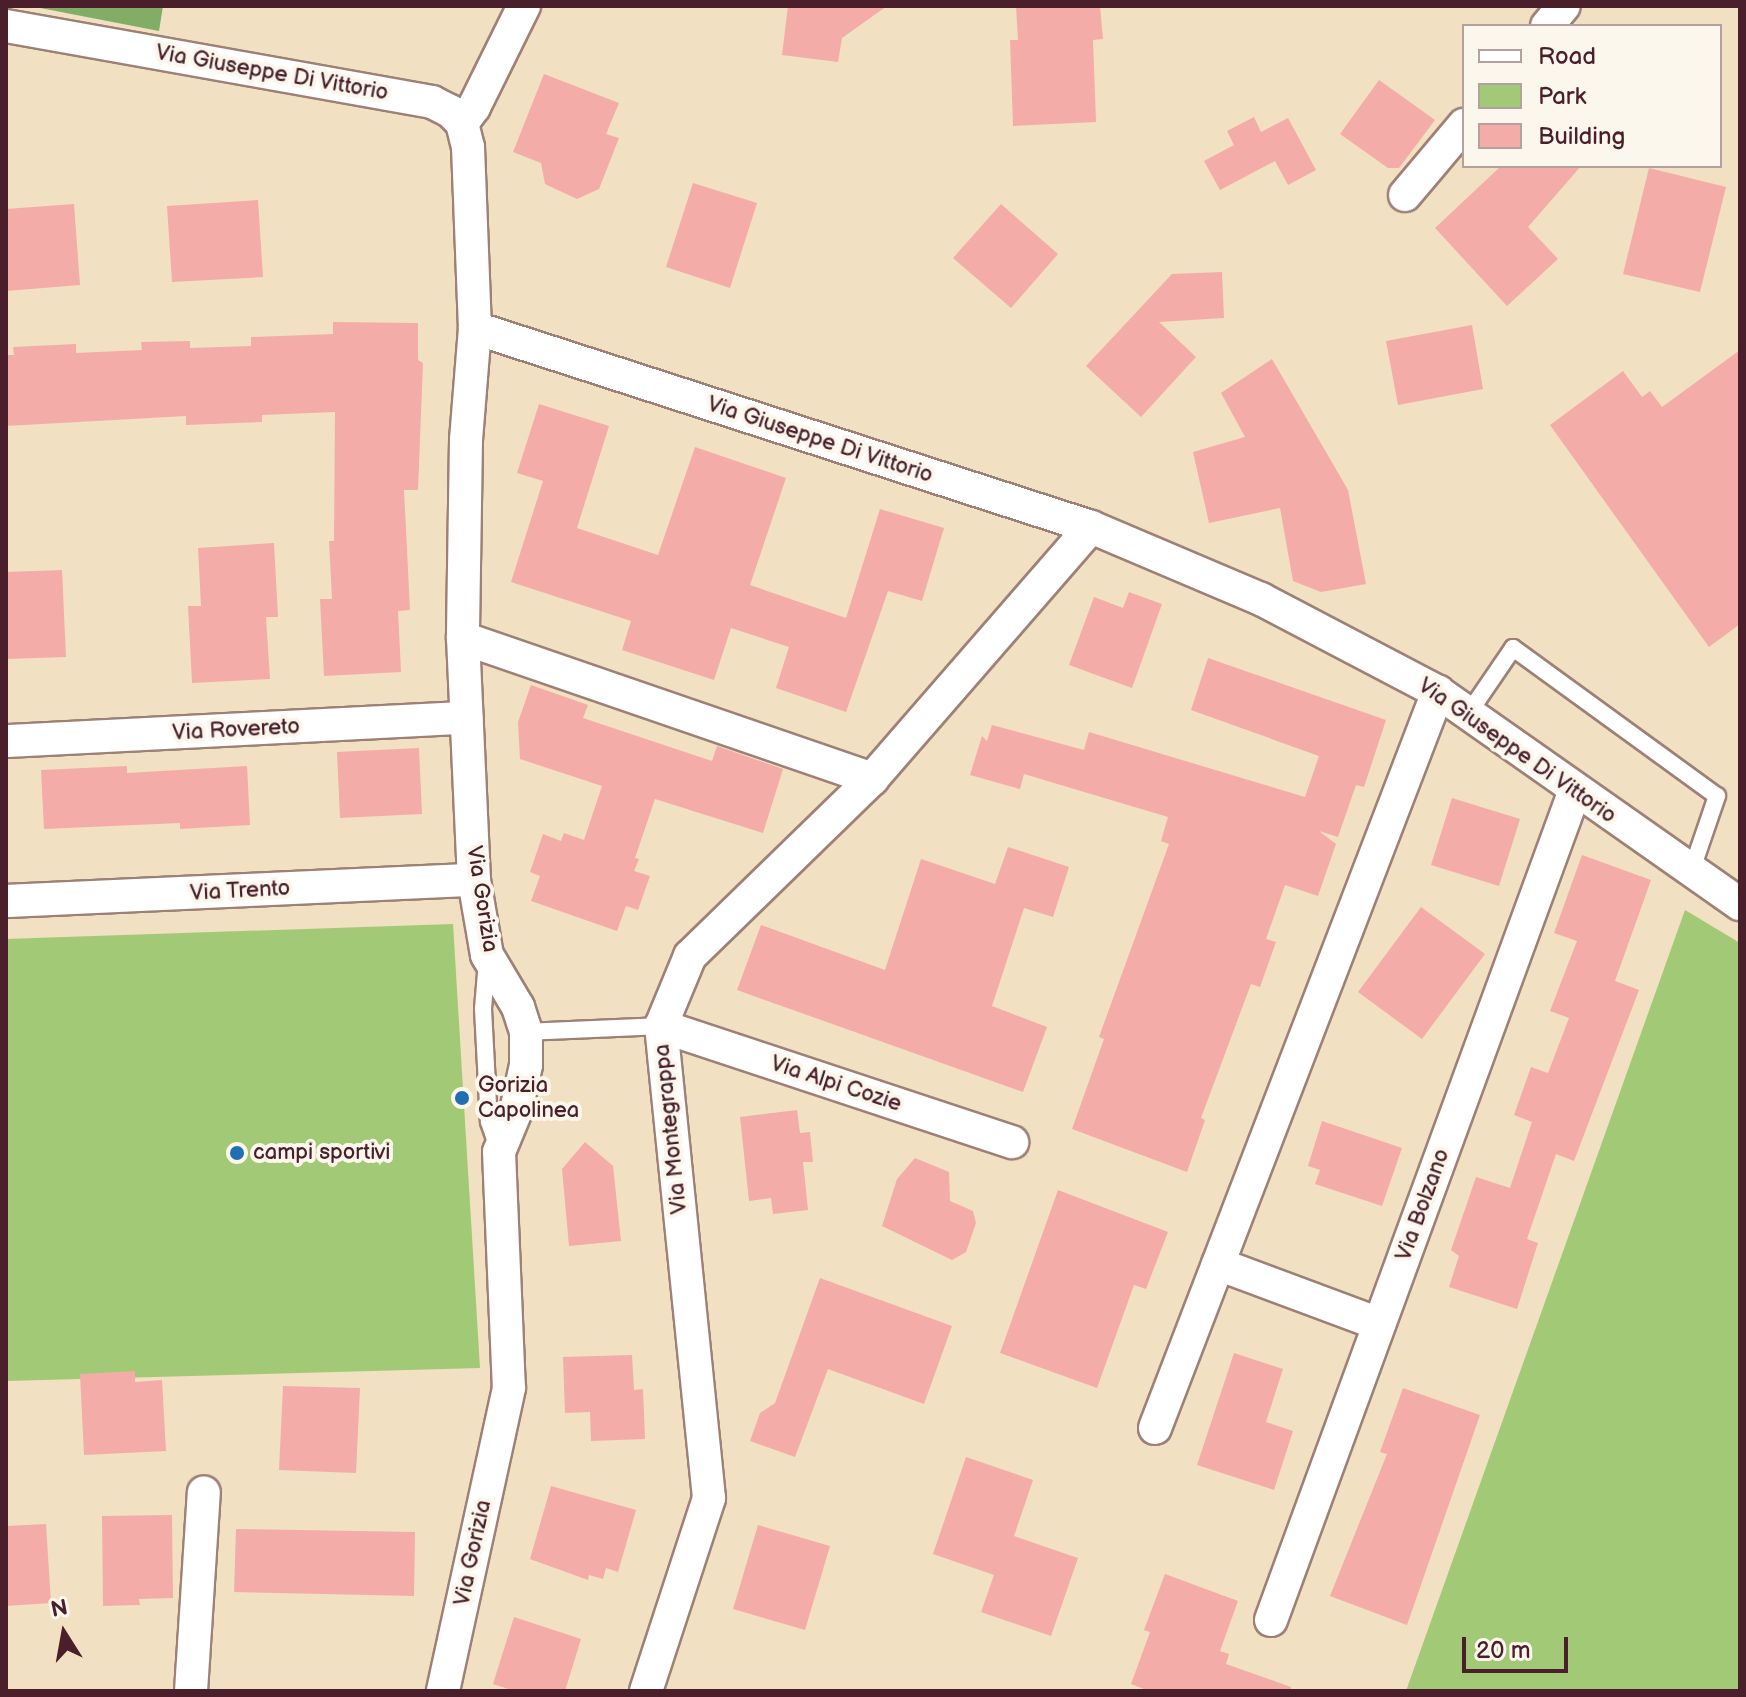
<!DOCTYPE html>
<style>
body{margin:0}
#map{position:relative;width:1746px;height:1697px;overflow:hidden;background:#f1e0c1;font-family:"Balsamiq Sans",sans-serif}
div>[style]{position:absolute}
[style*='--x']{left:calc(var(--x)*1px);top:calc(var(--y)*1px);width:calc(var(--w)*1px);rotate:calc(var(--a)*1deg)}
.green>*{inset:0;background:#a2c975}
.forest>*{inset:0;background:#81ad66}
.building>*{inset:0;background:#f4aca8}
.roads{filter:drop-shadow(2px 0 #9e8076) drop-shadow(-2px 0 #9e8076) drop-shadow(0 2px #9e8076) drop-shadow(0 -2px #9e8076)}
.service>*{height:16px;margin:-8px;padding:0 8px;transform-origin:8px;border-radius:8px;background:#fff}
.minor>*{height:32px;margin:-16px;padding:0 16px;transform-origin:16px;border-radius:16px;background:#fff}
.dots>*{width:22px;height:22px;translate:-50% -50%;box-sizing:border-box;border:4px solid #fbf7ec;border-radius:50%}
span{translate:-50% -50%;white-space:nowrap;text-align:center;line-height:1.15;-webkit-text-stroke:8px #fbf7ec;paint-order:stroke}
.street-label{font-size:22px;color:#4a1f2b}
.poi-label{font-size:22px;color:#4a1f2b}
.left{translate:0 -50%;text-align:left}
.frame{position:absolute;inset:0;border:8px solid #4a1f2b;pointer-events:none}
.legend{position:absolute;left:1462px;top:24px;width:260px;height:144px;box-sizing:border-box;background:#fbf7ec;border:2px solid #b4a19f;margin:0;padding:10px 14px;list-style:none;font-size:24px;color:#4a1f2b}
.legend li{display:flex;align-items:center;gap:16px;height:40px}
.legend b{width:40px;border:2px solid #b4a19f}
.north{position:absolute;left:24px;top:1593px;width:80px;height:80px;-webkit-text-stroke:6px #fbf7ec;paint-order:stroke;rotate:349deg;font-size:22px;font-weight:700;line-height:32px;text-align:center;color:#4a1f2b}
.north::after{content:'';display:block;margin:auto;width:28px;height:36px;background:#4a1f2b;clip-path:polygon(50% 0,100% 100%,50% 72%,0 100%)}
.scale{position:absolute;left:1462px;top:1637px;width:106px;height:36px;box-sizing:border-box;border:4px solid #4a1f2b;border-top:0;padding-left:10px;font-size:24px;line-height:28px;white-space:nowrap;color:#4a1f2b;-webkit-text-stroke:6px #fbf7ec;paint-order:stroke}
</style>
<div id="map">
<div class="green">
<div style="clip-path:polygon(1685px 910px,1740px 943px,1740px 1691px,1406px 1691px)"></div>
<div style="clip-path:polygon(453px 924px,480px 1368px,6px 1381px,6px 939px)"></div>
</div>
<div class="forest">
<div style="clip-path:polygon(30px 6px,163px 6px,159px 31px)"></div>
</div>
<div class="building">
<div style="clip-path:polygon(788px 6px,887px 6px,842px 38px,838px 62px,782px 55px)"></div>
<div style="clip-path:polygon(1016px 6px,1100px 6px,1103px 39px,1093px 40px,1096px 122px,1013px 126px,1010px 40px,1018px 40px)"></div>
<div style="clip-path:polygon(544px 74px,619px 103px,606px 134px,619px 138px,599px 189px,577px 199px,545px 184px,541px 163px,513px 152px)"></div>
<div style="clip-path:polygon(1379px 80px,1435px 120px,1399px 168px,1388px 168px,1340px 134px)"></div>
<div style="clip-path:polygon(1254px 117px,1261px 132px,1288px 118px,1316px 170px,1288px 185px,1275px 161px,1220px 190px,1204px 161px,1234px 145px,1227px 131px)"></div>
<div style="clip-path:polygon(1501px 166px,1581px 166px,1528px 227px,1558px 259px,1507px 306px,1435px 228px)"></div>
<div style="clip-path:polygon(1649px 168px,1726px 187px,1700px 292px,1623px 274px)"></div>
<div style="clip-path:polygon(693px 183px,757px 203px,730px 288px,666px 267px)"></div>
<div style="clip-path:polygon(258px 200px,263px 277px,172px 282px,167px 206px)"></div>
<div style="clip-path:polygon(74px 204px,80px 285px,6px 291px,6px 209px)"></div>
<div style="clip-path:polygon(1001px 204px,1058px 254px,1011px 308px,953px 258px)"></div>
<div style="clip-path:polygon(1222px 272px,1224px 318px,1159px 322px,1196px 357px,1141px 417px,1086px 366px,1172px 274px)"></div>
<div style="clip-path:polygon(333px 322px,418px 323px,418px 360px,423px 363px,418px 490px,404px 490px,410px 610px,398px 611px,401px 672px,324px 676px,320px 599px,332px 599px,329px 541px,334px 541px,335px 412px,262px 415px,262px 422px,186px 425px,186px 416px,6px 426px,6px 355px,14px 355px,13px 347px,76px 344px,76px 353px,142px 350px,141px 342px,190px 341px,190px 348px,251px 346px,251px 337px,333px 334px)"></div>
<div style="clip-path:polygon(1472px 325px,1483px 389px,1398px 405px,1386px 341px)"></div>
<div style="clip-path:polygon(1740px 350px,1740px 624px,1709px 647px,1550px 425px,1623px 371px,1642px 397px,1650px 391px,1662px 407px)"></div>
<div style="clip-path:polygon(1272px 359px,1348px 490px,1366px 584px,1321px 592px,1293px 581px,1280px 508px,1209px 523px,1193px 452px,1245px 437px,1221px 393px)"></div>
<div style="clip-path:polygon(539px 404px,609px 426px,577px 528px,658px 555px,695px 447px,786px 478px,750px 585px,846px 618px,880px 509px,944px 528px,922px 601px,888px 591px,846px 712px,776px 688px,789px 647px,731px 628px,714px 680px,622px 650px,631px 621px,511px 582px,543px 481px,517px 473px)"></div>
<div style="clip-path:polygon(274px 543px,278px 617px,266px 617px,270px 679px,192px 683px,188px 606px,201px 606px,198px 548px)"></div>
<div style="clip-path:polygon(62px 570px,66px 657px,6px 659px,6px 572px)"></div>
<div style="clip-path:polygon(1129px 592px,1162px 604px,1132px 688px,1069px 665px,1094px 597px,1123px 608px)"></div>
<div style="clip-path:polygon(1208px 658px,1386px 720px,1364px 787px,1356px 785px,1338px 837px,1319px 831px,1336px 844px,1318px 896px,1285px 885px,1266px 939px,1276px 942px,1260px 987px,1251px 984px,1201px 1118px,1205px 1120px,1187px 1172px,1072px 1129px,1104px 1039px,1099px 1037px,1169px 844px,1161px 841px,1168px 817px,1024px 774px,1020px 789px,970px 775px,982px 736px,987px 741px,992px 725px,1084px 750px,1089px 732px,1305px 797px,1319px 756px,1191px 710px)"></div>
<div style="clip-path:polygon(531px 685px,588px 705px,583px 718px,712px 761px,717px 746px,783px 769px,763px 833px,655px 799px,635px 858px,639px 859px,634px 871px,650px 876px,638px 910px,626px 906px,617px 931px,531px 901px,540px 876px,530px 872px,543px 834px,561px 841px,564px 833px,584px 840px,602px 786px,520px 759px,518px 722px)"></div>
<div style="clip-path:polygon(419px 748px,422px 814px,340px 818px,337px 752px)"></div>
<div style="clip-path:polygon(127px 766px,127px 773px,247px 766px,250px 825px,180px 829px,180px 823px,44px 829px,41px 770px)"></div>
<div style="clip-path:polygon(1452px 798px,1520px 819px,1499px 886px,1431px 865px)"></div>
<div style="clip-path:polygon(1008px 847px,1069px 867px,1053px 917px,1024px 908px,992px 1006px,1047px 1027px,1023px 1092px,737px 990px,761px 925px,885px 970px,921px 859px,995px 884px)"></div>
<div style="clip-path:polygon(1582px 855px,1651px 880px,1615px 981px,1639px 990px,1574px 1161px,1556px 1154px,1527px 1239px,1538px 1243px,1517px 1309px,1449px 1287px,1459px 1256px,1451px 1250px,1476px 1177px,1510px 1188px,1532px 1122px,1514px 1115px,1531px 1067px,1548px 1073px,1569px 1018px,1550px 1011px,1577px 941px,1554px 933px)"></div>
<div style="clip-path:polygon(1421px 907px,1485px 954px,1422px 1039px,1358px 992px)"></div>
<div style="clip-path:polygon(797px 1110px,800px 1133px,810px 1132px,813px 1162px,803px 1162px,808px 1210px,773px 1214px,771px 1198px,749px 1201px,740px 1117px)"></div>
<div style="clip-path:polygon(1322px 1121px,1402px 1148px,1382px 1206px,1315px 1184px,1320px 1170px,1308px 1166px)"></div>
<div style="clip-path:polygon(585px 1142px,613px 1166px,621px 1241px,569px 1246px,562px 1169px)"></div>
<div style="clip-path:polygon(915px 1158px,949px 1172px,950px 1201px,973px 1211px,976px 1223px,966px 1252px,952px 1260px,882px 1226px,897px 1179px)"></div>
<div style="clip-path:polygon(1058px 1190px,1168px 1232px,1146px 1289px,1134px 1285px,1097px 1388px,1000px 1353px)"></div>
<div style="clip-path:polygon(820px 1278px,952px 1326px,924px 1404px,828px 1369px,795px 1457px,750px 1441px,760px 1413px,775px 1403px)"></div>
<div style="clip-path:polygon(1234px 1353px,1283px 1369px,1266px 1422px,1293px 1431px,1274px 1490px,1197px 1465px)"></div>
<div style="clip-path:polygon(632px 1355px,634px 1390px,643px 1389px,645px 1439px,591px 1441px,590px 1412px,565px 1413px,563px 1357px)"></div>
<div style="clip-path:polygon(135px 1371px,135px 1382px,162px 1380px,166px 1451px,84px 1455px,80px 1374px)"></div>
<div style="clip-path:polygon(283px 1386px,360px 1388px,356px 1473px,279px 1470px)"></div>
<div style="clip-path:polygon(1403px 1388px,1480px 1415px,1407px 1625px,1330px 1596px,1387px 1454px,1380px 1452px)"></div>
<div style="clip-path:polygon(966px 1457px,1033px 1480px,1014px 1536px,1078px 1558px,1051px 1636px,981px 1612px,994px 1575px,933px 1554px)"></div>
<div style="clip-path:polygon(551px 1486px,636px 1510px,618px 1572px,606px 1568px,603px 1579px,589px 1575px,588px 1580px,530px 1559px)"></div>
<div style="clip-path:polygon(172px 1515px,173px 1598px,139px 1599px,140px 1605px,103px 1606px,102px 1516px)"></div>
<div style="clip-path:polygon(46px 1524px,51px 1603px,6px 1606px,6px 1526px)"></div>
<div style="clip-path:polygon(758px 1525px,830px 1546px,805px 1630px,733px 1609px)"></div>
<div style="clip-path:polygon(236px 1529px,415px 1532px,414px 1596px,234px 1592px)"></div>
<div style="clip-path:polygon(1165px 1574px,1238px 1601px,1220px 1651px,1229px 1654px,1226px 1664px,1291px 1687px,1291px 1691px,1149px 1691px,1131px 1684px,1150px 1632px,1144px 1630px)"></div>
<div style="clip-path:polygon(514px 1617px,581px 1639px,565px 1691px,515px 1691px,493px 1684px)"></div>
</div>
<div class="roads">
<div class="service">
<div style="--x:1468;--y:714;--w:80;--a:-55.7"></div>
<div style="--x:1513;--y:648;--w:252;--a:36"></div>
<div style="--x:1717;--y:796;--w:80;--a:108.9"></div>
<div style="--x:487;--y:961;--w:48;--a:94.8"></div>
<div style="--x:483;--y:1009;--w:113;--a:87"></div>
<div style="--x:489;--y:1122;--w:28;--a:71"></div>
<div style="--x:526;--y:1032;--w:135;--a:-2.5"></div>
</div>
<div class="minor">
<div style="--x:6;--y:26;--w:433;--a:10.1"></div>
<div style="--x:432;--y:102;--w:20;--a:27"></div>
<div style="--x:450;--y:111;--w:17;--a:45"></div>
<div style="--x:462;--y:123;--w:25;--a:76"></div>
<div style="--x:468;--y:147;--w:181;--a:87.8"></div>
<div style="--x:475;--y:328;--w:112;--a:94.6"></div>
<div style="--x:466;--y:440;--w:198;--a:90.9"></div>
<div style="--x:463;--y:638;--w:242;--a:87.4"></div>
<div style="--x:474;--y:880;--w:76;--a:80.2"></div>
<div style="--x:487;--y:955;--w:61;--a:59.2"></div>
<div style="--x:518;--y:1007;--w:26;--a:72"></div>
<div style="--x:526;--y:1032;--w:33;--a:90"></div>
<div style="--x:526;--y:1065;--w:47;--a:102.3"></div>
<div style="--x:516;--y:1111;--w:44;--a:112.5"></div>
<div style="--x:499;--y:1152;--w:236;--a:87.6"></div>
<div style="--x:509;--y:1388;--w:310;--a:102.3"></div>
<div style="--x:1547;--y:26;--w:26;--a:-50"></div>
<div style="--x:462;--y:123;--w:20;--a:-53"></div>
<div style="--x:474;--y:107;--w:113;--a:-63.7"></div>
<div style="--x:1405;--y:195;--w:92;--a:-49.9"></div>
<div style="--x:475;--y:328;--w:647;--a:17.9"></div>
<div style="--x:1091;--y:527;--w:185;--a:23"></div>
<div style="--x:1261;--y:599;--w:200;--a:27.7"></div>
<div style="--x:1438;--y:692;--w:369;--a:35.1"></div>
<div style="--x:463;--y:638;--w:433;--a:19"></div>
<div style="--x:6;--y:741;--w:461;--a:-2.9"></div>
<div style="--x:6;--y:901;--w:468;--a:-2.6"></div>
<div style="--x:661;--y:1026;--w:370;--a:18.3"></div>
<div style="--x:1218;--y:1264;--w:172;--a:20.4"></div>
<div style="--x:1155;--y:1428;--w:789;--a:-68.97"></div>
<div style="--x:1271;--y:1620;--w:884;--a:-69.88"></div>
<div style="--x:191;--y:1691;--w:199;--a:-86.3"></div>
<div style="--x:646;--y:1691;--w:203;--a:-71.9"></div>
<div style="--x:709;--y:1498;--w:474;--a:-95.8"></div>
<div style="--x:661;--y:1026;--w:76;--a:-67.5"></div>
<div style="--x:690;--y:956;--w:254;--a:-44.2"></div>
<div style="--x:872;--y:779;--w:334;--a:-49"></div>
</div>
</div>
<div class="dots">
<div style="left:462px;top:1098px;background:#1f6fb2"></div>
<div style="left:237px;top:1153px;background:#1f6fb2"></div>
</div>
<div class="street-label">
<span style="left:272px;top:73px;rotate:10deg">Via Giuseppe Di Vittorio</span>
<span style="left:820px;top:440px;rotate:18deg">Via Giuseppe Di Vittorio</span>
<span style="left:236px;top:730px;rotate:-3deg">Via Rovereto</span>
<span style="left:1517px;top:751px;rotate:35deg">Via Giuseppe Di Vittorio</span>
<span style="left:240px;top:891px;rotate:-3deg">Via Trento</span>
<span style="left:482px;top:899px;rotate:81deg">Via Gorizia</span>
<span style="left:836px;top:1084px;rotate:18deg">Via Alpi Cozie</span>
<span style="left:671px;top:1129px;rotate:-96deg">Via Montegrappa</span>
<span style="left:1423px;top:1205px;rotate:-70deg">Via Bolzano</span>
<span style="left:473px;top:1553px;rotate:-78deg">Via Gorizia</span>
</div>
<div class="poi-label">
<span class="left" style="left:478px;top:1098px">Gorizia<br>Capolinea</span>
<span class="left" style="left:253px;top:1153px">campi sportivi</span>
</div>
<div class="frame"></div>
<ul class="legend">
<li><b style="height:10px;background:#fff"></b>Road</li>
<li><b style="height:22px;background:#a2c975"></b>Park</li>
<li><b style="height:22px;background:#f4aca8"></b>Building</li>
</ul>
<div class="north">N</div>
<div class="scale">20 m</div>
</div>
